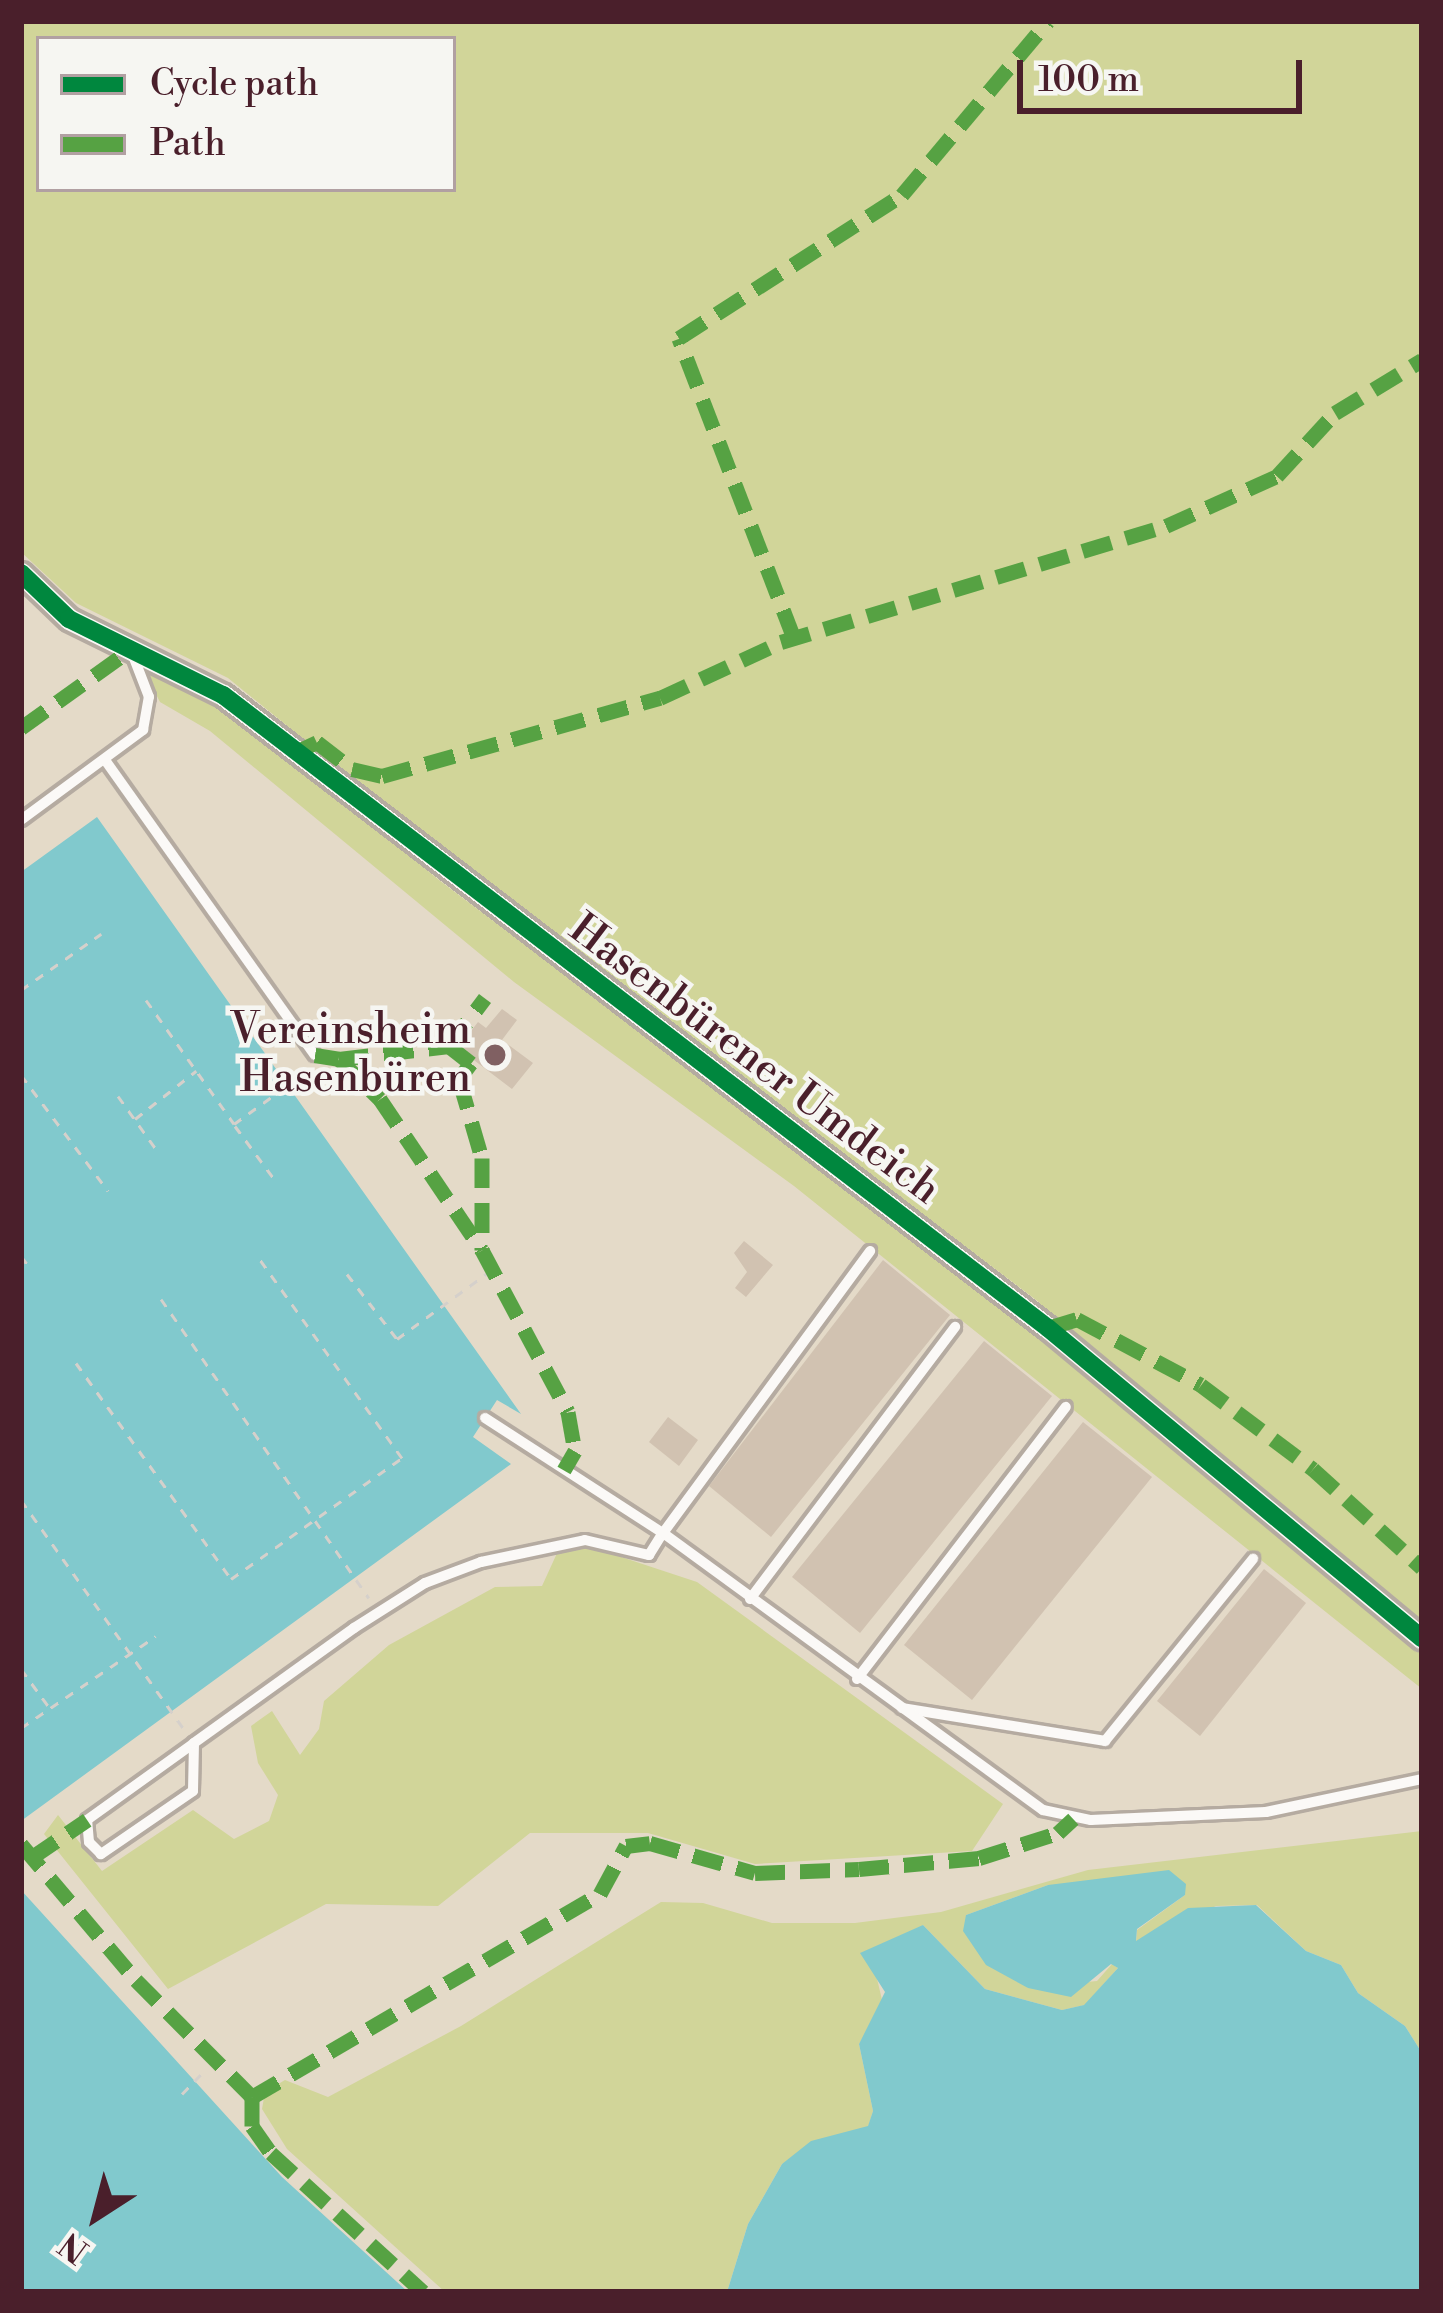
<!DOCTYPE html>
<meta charset="utf-8">
<style>
body{margin:0}
#map{position:relative;width:1443px;height:2313px;overflow:hidden;background:#e4dac8;font-family:"Libre Bodoni",serif}
div>[style]{position:absolute}
[style*='--x']{left:calc(var(--x)*1px);top:calc(var(--y)*1px);width:calc(var(--w)*1px);rotate:calc(var(--a)*1deg)}
.green>*{inset:0;background:#d1d599}
.water>*{inset:0;background:#81c9cd}
.building>*{inset:0;background:#d1c2b1}
.path>*{height:3px;margin-top:-1.5px;transform-origin:0;background:repeating-linear-gradient(90deg,#d5d0cb 0 9px,transparent 0 18px)}
.roads{filter:drop-shadow(3px 0 #b5aba1) drop-shadow(-3px 0 #b5aba1) drop-shadow(0 3px #b5aba1) drop-shadow(0 -3px #b5aba1)}
.lane>*{height:10px;margin:-5px;padding:0 5px;transform-origin:5px;border-radius:5px;background:#fbf9f7}
.street>*{height:21px;margin:-10.5px;padding:0 10.5px;transform-origin:10.5px;border-radius:10.5px;background:#fbf9f7}
.quiet>*{height:15px;margin-top:-7.5px;transform-origin:0;background:repeating-linear-gradient(90deg,#56a243 0 30px,transparent 0 45px)}
.cycleway>*{height:18px;margin:-9px;padding:0 9px;transform-origin:9px;border-radius:9px;background:#00873e}
.dots>*{width:33px;height:33px;translate:-50% -50%;box-sizing:border-box;border:6px solid #f6f6f2;border-radius:50%}
span{translate:-50% -50%;white-space:nowrap;text-align:center;line-height:1.15;-webkit-text-stroke:9px #f6f6f2;paint-order:stroke}
.poi-label{font-size:42px;color:#4a1f2b}
.right{translate:-100% -50%;text-align:right}
.street-label{font-size:42px;color:#4a1f2b}
.frame{position:absolute;inset:0;border:24px solid #4a1f2b;pointer-events:none}
.legend{position:absolute;left:36px;top:36px;width:420px;height:156px;box-sizing:border-box;background:#f6f6f2;border:3px solid #b1a0a2;margin:0;padding:15px 21px;list-style:none;font-size:36px;color:#4a1f2b}
.legend li{display:flex;align-items:center;gap:24px;height:60px}
.legend b{width:60px;border:3px solid #b1a0a2}
.north{position:absolute;left:36px;top:2157px;width:120px;height:120px;-webkit-text-stroke:9px #f6f6f2;paint-order:stroke;rotate:216deg;font-size:33px;font-weight:700;line-height:48px;text-align:center;color:#4a1f2b}
.north::after{content:'';display:block;margin:auto;width:42px;height:54px;background:#4a1f2b;clip-path:polygon(50% 0,100% 100%,50% 72%,0 100%)}
.scale{position:absolute;left:1017px;top:60px;width:285px;height:54px;box-sizing:border-box;border:6px solid #4a1f2b;border-top:0;padding-left:15px;font-size:36px;line-height:42px;white-space:nowrap;color:#4a1f2b;-webkit-text-stroke:9px #f6f6f2;paint-order:stroke}
</style>
<div id="map">
<div class="green">
<div style="clip-path:polygon(evenodd,21px 21px,1422px 21px,1422px 1689px,794px 1186px,514px 982px,210px 731px,160px 702px,140px 663px,263px 734px,439px 880px,1010px 1311px,1040px 1303px,423px 836px,228px 678px,76px 603px,21px 552px,21px 21px,39px 39px,453px 39px,453px 189px,39px 189px,39px 39px)"></div>
<div style="clip-path:polygon(591px 1547px,697px 1582px,1003px 1804px,972px 1851px,755px 1864px,648px 1833px,530px 1833px,438px 1906px,326px 1904px,168px 1989px,44px 1834px,58px 1815px,102px 1871px,193px 1810px,234px 1839px,269px 1821px,278px 1795px,258px 1763px,251px 1726px,272px 1711px,300px 1755px,319px 1729px,324px 1701px,389px 1645px,495px 1587px,542px 1586px,558px 1551px)"></div>
<div style="clip-path:polygon(1422px 1831px,1422px 2053px,1405px 2026px,1358px 1993px,1341px 1965px,1306px 1951px,1257px 1905px,1216px 1906px,1136px 1943px,1137px 1930px,1185px 1895px,1048px 1885px,966px 1915px,1028px 1988px,1097px 1981px,1112px 1964px,1118px 1968px,1085px 2005px,1062px 2010px,985px 1989px,923px 1925px,874px 1966px,883px 2004px,859px 2044px,873px 2111px,868px 2127px,782px 2164px,748px 2224px,727px 2292px,445px 2292px,287px 2149px,262px 2109px,265px 2092px,285px 2080px,328px 2097px,461px 2026px,661px 1902px,703px 1903px,772px 1923px,855px 1923px,941px 1912px,1088px 1870px)"></div>
</div>
<div class="water">
<div style="clip-path:polygon(97px 817px,521px 1414px,497px 1400px,473px 1437px,511px 1464px,21px 1821px,21px 872px)"></div>
<div style="clip-path:polygon(1169px 1870px,1186px 1884px,1185px 1895px,1137px 1929px,1136px 1941px,1188px 1908px,1256px 1905px,1306px 1951px,1341px 1965px,1358px 1993px,1405px 2026px,1422px 2053px,1422px 2292px,727px 2292px,748px 2224px,782px 2164px,811px 2141px,868px 2126px,873px 2111px,859px 2044px,885px 1992px,860px 1953px,923px 1925px,985px 1989px,1062px 2010px,1084px 2005px,1118px 1968px,1111px 1964px,1071px 1997px,1028px 1988px,986px 1965px,963px 1931px,966px 1915px,1048px 1885px)"></div>
<div style="clip-path:polygon(21px 1890px,282px 2177px,408px 2292px,21px 2292px)"></div>
</div>
<div class="building">
<div style="clip-path:polygon(502px 1009px,517px 1020px,502px 1040px,533px 1063px,512px 1089px,458px 1048px,478px 1022px,486px 1028px)"></div>
<div style="clip-path:polygon(744px 1241px,773px 1265px,746px 1297px,735px 1288px,747px 1272px,734px 1253px)"></div>
<div style="clip-path:polygon(883px 1260px,950px 1315px,771px 1537px,709px 1486px)"></div>
<div style="clip-path:polygon(984px 1341px,1052px 1396px,860px 1633px,792px 1577px)"></div>
<div style="clip-path:polygon(668px 1417px,698px 1440px,679px 1466px,649px 1442px)"></div>
<div style="clip-path:polygon(1083px 1422px,1152px 1477px,972px 1700px,904px 1645px)"></div>
<div style="clip-path:polygon(1264px 1569px,1306px 1603px,1200px 1736px,1157px 1701px)"></div>
</div>
<div class="path">
<div style="--x:21;--y:990;--w:98;--a:-35"></div>
<div style="--x:146;--y:1000;--w:152;--a:54.6"></div>
<div style="--x:234;--y:1124;--w:92;--a:-35.8"></div>
<div style="--x:21;--y:1075;--w:145;--a:53.1"></div>
<div style="--x:118;--y:1096;--w:65;--a:54.4"></div>
<div style="--x:135;--y:1119;--w:78;--a:-38.2"></div>
<div style="--x:235;--y:1126;--w:67;--a:53.5"></div>
<div style="--x:21;--y:1256;--w:15;--a:53"></div>
<div style="--x:347;--y:1274;--w:82;--a:52.4"></div>
<div style="--x:397;--y:1339;--w:119;--a:-36.1"></div>
<div style="--x:161;--y:1299;--w:364;--a:55.2"></div>
<div style="--x:76;--y:1363;--w:266;--a:54.3"></div>
<div style="--x:231;--y:1579;--w:209;--a:-35.3"></div>
<div style="--x:402;--y:1458;--w:247;--a:-125.6"></div>
<div style="--x:21;--y:1500;--w:280;--a:54.6"></div>
<div style="--x:21;--y:1669;--w:47;--a:53.6"></div>
<div style="--x:21;--y:1728;--w:163;--a:-34.3"></div>
<div style="--x:182;--y:2094;--w:33;--a:-46"></div>
</div>
<div class="roads">
<div class="lane">
<div style="--x:105;--y:760;--w:362;--a:54.6"></div>
<div style="--x:21;--y:820;--w:152;--a:-36.4"></div>
<div style="--x:143;--y:730;--w:34;--a:-80"></div>
<div style="--x:149;--y:697;--w:47;--a:-111.1"></div>
<div style="--x:485;--y:1418;--w:212;--a:32.9"></div>
<div style="--x:663;--y:1533;--w:350;--a:-53.7"></div>
<div style="--x:750;--y:1599;--w:341;--a:-53"></div>
<div style="--x:857;--y:1679;--w:343;--a:-52.5"></div>
<div style="--x:902;--y:1708;--w:206;--a:9.2"></div>
<div style="--x:1105;--y:1741;--w:235;--a:-50.9"></div>
<div style="--x:194;--y:1743;--w:48;--a:91.2"></div>
<div style="--x:193;--y:1791;--w:112;--a:145.6"></div>
<div style="--x:101;--y:1854;--w:17;--a:-135"></div>
<div style="--x:89;--y:1842;--w:22;--a:-95"></div>
<div style="--x:87;--y:1820;--w:132;--a:-35.7"></div>
<div style="--x:194;--y:1743;--w:197;--a:-35.7"></div>
<div style="--x:354;--y:1628;--w:84;--a:-32.4"></div>
<div style="--x:425;--y:1583;--w:60;--a:-20.6"></div>
<div style="--x:481;--y:1562;--w:106;--a:-11.9"></div>
<div style="--x:585;--y:1540;--w:66;--a:13.2"></div>
<div style="--x:649;--y:1555;--w:26;--a:-58"></div>
<div style="--x:663;--y:1533;--w:470;--a:36.1"></div>
<div style="--x:1043;--y:1810;--w:49;--a:11.8"></div>
<div style="--x:1091;--y:1820;--w:175;--a:-2.6"></div>
<div style="--x:1266;--y:1812;--w:159;--a:-11.9"></div>
</div>
<div class="street">
<div style="--x:21;--y:573;--w:66;--a:43.8"></div>
<div style="--x:69;--y:619;--w:172;--a:26.3"></div>
<div style="--x:223;--y:695;--w:1040;--a:37.5"></div>
<div style="--x:1048;--y:1328;--w:486;--a:39.7"></div>
</div>
</div>
<div class="quiet">
<div style="--x:794;--y:638;--w:321;--a:-111"></div>
<div style="--x:679;--y:338;--w:265;--a:-32.7"></div>
<div style="--x:902;--y:195;--w:227;--a:-50"></div>
<div style="--x:21;--y:728;--w:134;--a:-35.6"></div>
<div style="--x:296;--y:752;--w:23;--a:-25"></div>
<div style="--x:317;--y:742;--w:44;--a:37.6"></div>
<div style="--x:352;--y:769;--w:31;--a:13"></div>
<div style="--x:382;--y:776;--w:289;--a:-15.7"></div>
<div style="--x:660;--y:698;--w:133;--a:-24.8"></div>
<div style="--x:781;--y:642;--w:402;--a:-16.8"></div>
<div style="--x:1166;--y:526;--w:122;--a:-24.2"></div>
<div style="--x:1277;--y:476;--w:86;--a:-47.4"></div>
<div style="--x:1335;--y:413;--w:102;--a:-31.3"></div>
<div style="--x:449;--y:1046;--w:60;--a:-53.1"></div>
<div style="--x:315;--y:1055;--w:24;--a:9"></div>
<div style="--x:339;--y:1059;--w:57;--a:44.3"></div>
<div style="--x:380;--y:1099;--w:182;--a:56"></div>
<div style="--x:482;--y:1250;--w:183;--a:62"></div>
<div style="--x:568;--y:1412;--w:40;--a:80"></div>
<div style="--x:575;--y:1451;--w:22;--a:120"></div>
<div style="--x:339;--y:1059;--w:111;--a:-6.7"></div>
<div style="--x:449;--y:1046;--w:28;--a:38"></div>
<div style="--x:471;--y:1063;--w:20;--a:127"></div>
<div style="--x:459;--y:1079;--w:82;--a:73.8"></div>
<div style="--x:482;--y:1158;--w:92;--a:90"></div>
<div style="--x:1048;--y:1328;--w:30;--a:-17"></div>
<div style="--x:1077;--y:1319;--w:140;--a:28"></div>
<div style="--x:1201;--y:1385;--w:140;--a:36.9"></div>
<div style="--x:1313;--y:1469;--w:147;--a:42.2"></div>
<div style="--x:21;--y:1844;--w:178;--a:49.8"></div>
<div style="--x:136;--y:1980;--w:165;--a:45.2"></div>
<div style="--x:252;--y:2097;--w:403;--a:-30.3"></div>
<div style="--x:600;--y:1894;--w:55;--a:-61.6"></div>
<div style="--x:626;--y:1846;--w:24;--a:-7"></div>
<div style="--x:650;--y:1843;--w:109;--a:15.9"></div>
<div style="--x:755;--y:1873;--w:104;--a:-2.2"></div>
<div style="--x:859;--y:1869;--w:121;--a:-5.2"></div>
<div style="--x:979;--y:1858;--w:83;--a:-17.6"></div>
<div style="--x:1058;--y:1833;--w:21;--a:-43"></div>
<div style="--x:31;--y:1858;--w:68;--a:-34.2"></div>
<div style="--x:252;--y:2097;--w:29;--a:90"></div>
<div style="--x:252;--y:2126;--w:33;--a:55"></div>
<div style="--x:271;--y:2153;--w:206;--a:42.4"></div>
</div>
<div class="cycleway">
<div style="--x:21;--y:573;--w:66;--a:43.8"></div>
<div style="--x:69;--y:619;--w:172;--a:26.3"></div>
<div style="--x:223;--y:695;--w:1040;--a:37.5"></div>
<div style="--x:1048;--y:1328;--w:486;--a:39.7"></div>
</div>
<div class="dots">
<div style="left:495px;top:1055px;background:#806062"></div>
</div>
<div class="poi-label">
<span class="right" style="left:471px;top:1055px">Vereinsheim<br>Hasenbüren</span>
</div>
<div class="street-label">
<span style="left:754px;top:1060px;rotate:37deg">Hasenbürener Umdeich</span>
</div>
<div class="frame"></div>
<ul class="legend">
<li><b style="height:15px;background:#00873e"></b>Cycle path</li>
<li><b style="height:15px;background:#56a243"></b>Path</li>
</ul>
<div class="north">N</div>
<div class="scale">100 m</div>
</div>
